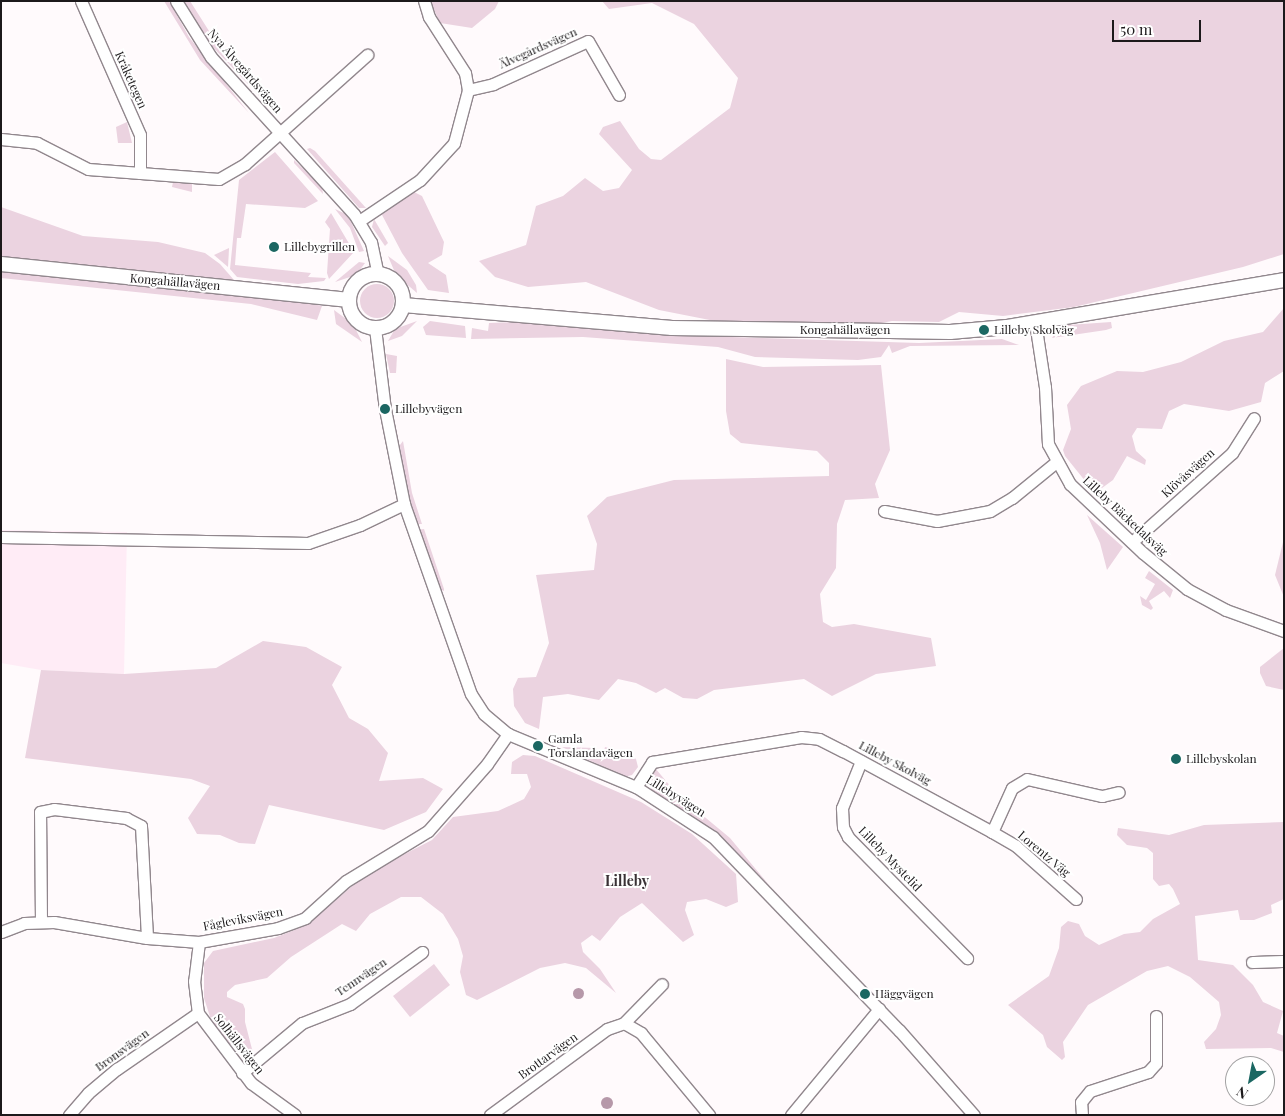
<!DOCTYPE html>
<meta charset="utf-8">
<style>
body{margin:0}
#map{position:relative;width:1285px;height:1116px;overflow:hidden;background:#fffafc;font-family:"Playfair Display",serif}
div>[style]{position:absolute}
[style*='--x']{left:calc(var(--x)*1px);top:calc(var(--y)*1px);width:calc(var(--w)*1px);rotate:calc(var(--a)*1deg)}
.built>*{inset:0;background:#ffecf6}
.green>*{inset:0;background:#ebd3e0}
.round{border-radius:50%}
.water>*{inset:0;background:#b698a9}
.roads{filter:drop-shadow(1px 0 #91878d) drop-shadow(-1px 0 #91878d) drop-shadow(0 1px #91878d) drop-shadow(0 -1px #91878d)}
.minor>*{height:11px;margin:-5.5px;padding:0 5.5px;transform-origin:5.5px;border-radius:5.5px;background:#fff}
.tertiary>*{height:14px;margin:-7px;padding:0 7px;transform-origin:7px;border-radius:7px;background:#fff}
.tertiary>.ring{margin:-7px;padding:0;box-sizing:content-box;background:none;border:14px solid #fff;border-radius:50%}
.dots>*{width:14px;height:14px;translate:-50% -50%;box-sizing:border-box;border:2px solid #fff;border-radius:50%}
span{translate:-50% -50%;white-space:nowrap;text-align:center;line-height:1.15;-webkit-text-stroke:4px #fff;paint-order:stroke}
.street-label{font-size:12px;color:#1c191b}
.poi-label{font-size:12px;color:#1c191b}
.left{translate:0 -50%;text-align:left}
.neighbourhood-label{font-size:14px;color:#393135;font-weight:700}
.frame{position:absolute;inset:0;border:2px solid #1c191b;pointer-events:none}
.north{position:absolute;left:1225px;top:1056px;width:50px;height:50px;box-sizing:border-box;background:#fff;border:1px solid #a4a3a4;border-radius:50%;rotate:213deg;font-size:14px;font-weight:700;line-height:20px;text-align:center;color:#1c191b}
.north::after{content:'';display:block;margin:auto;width:18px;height:22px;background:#1b6762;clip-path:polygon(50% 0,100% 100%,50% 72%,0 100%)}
.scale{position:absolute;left:1112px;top:20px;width:89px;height:22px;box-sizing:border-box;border:2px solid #1c191b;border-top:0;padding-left:6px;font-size:15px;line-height:18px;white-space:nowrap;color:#1c191b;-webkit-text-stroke:4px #fff;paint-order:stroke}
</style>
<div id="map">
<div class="built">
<div style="clip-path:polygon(1px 530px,127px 532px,124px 674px,41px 670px,1px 663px)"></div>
</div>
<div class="green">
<div style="clip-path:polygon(164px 1px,169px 1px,189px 37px,249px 113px,200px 60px)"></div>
<div style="clip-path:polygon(183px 1px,190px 1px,216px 42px,263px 95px,263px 100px,209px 43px)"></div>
<div style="clip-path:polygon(430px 1px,499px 1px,495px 9px,472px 28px,440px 23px)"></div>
<div style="clip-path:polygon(602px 1px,1284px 1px,1284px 254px,1243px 267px,1074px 307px,1003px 316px,959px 312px,939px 322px,892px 321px,854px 328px,725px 323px,659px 310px,586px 282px,528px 287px,495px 277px,479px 261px,526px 245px,536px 206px,563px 196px,585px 178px,603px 191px,619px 188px,632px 170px,599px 134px,603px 127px,620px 121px,639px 149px,651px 159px,661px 160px,730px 108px,738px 78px,694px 24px,652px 3px,609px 9px)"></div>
<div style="clip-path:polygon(127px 122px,132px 143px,118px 143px,116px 127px)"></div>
<div style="clip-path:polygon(310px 148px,315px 151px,366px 208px,359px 208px,307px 149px)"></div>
<div style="clip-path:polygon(275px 152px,318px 201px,305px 208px,246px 204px,241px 238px,237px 238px,235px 265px,311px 273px,308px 277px,326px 278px,324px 281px,298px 284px,237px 277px,230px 269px,239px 180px)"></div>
<div style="clip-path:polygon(294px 160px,322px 187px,323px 194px,294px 163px)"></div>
<div style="clip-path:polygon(173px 182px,192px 184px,192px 192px,172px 187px)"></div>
<div style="clip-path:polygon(412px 191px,422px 196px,444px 242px,442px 255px,428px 263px,446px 275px,449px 293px,428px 290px,402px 253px,381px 213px)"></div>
<div style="clip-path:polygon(1px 207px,83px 236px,158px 242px,205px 253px,220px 264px,234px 280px,1px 258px)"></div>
<div style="clip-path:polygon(335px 209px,348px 215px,364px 251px,359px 252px,350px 228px)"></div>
<div style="clip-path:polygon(331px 213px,354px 252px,329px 279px,327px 273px,330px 229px,325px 222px)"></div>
<div style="clip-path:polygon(374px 219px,388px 243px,385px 246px,372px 227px)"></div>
<div style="clip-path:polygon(229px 248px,229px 249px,228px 267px,214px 255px)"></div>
<div style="clip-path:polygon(388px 256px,407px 270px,416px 285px,417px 293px,396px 275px)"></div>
<div style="clip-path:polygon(359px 262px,365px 263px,356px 275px,335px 282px)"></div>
<div style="clip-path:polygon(1px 272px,305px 302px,322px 306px,317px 320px,251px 304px,1px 278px)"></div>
<div class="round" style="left:360px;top:284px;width:34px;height:34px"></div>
<div style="clip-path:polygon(1284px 308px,1284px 371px,1265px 383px,1261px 402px,1229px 411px,1184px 404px,1169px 411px,1162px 429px,1137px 428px,1132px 436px,1136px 451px,1146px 460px,1145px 465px,1127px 456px,1113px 480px,1102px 488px,1086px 482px,1065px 456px,1063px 450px,1071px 429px,1067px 405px,1081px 386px,1117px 371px,1143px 372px,1181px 362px,1224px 341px,1263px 332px)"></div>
<div style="clip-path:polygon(334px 310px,353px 324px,362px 342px,336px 324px)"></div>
<div style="clip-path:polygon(417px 321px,402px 336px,388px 341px,395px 329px)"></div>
<div style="clip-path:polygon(430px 321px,465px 326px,466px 338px,426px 335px,423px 327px)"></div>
<div style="clip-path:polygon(516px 322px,699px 336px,919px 343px,1002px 339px,1019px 345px,910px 346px,892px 353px,889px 345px,881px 357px,858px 360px,755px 357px,718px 347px,583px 337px,471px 339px,472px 328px,488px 331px,489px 323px)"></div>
<div style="clip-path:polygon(1111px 322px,1112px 328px,1106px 330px,1052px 338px,1058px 329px,1068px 325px)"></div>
<div style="clip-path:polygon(386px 354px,397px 356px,396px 373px,390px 373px)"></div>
<div style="clip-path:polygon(726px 359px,763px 367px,881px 365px,890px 450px,875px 484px,879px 498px,845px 500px,837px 524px,836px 568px,820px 594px,823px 622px,832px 627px,854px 624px,931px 638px,936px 666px,876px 674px,832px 696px,804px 679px,714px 690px,697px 699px,683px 698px,665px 688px,656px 693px,636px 683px,618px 679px,599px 700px,568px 694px,543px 697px,539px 729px,525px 723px,514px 706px,513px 689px,518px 678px,536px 677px,549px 643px,536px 575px,594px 570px,597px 544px,587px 516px,607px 497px,674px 480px,829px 476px,829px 463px,817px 451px,741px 443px,730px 434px,726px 411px)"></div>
<div style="clip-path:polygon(403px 441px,412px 493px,422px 524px,415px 524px,401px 469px,400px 445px)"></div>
<div style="clip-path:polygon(1087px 515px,1123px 547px,1107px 570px,1100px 543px)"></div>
<div style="clip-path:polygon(424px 529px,444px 589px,444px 591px,439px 589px,417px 530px)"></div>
<div style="clip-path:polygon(1284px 538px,1284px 597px,1275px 575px)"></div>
<div style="clip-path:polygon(1149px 571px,1173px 590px,1170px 598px,1164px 591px,1149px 601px,1153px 608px,1151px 610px,1142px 605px,1140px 596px,1146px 600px,1155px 584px,1145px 578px)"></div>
<div style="clip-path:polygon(263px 641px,306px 647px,342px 667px,332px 685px,349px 718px,368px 729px,388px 753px,379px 781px,423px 778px,443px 789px,426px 812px,384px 830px,269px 805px,255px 844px,239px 843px,220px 835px,197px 834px,188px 818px,210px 786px,191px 779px,25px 758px,41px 670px,124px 674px,216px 668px)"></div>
<div style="clip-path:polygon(1284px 648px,1284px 690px,1266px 686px,1260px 673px,1260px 667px)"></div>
<div style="clip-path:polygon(562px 747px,596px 748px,598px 754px,603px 755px,605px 747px,627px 753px,636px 759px,638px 767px,632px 775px,624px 777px)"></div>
<div style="clip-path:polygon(523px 755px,535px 756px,641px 802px,692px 834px,736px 874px,738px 902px,726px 907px,706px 899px,687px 902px,685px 910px,694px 935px,683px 942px,642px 903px,620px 917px,600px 941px,592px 935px,581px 943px,583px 952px,600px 969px,616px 993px,586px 968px,565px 963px,540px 968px,477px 1000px,466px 995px,460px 972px,463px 956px,458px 939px,443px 914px,421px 897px,401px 897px,370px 914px,356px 931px,342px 924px,291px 957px,267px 978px,235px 985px,227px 992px,227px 997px,243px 1004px,245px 1009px,245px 1022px,253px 1053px,226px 1042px,212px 1023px,204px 998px,204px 963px,213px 951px,274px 938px,307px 925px,366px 874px,432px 840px,453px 817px,498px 811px,524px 799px,531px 787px,527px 774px,511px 774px,512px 762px)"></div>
<div style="clip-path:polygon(655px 768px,677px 794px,730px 838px,769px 885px,715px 831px,652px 791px,648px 776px)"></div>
<div style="clip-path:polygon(1284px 822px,1284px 899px,1271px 905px,1272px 913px,1254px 920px,1240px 920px,1238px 910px,1195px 916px,1198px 960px,1233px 965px,1253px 985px,1263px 1002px,1283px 1011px,1277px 1033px,1284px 1036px,1284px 1052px,1271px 1048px,1206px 1049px,1204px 1042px,1216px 1029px,1221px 1015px,1219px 1002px,1190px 977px,1168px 966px,1147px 971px,1088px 1005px,1063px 1042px,1065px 1057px,1062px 1060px,1047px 1047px,1043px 1035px,1008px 1005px,1049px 976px,1059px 948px,1061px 927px,1068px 921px,1079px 924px,1085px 936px,1099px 945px,1124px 934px,1140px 932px,1153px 919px,1180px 904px,1173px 889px,1169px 884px,1159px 886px,1153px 879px,1153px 853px,1147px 848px,1127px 845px,1117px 835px,1118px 828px,1169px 835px,1204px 825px)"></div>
<div style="clip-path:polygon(434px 964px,450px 985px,410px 1017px,393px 996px)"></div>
</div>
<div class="water">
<div class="round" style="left:572.5px;top:987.5px;width:11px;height:11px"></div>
<div class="round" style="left:601px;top:1097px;width:12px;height:12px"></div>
</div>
<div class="roads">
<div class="minor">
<div style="--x:81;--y:1;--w:146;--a:66.2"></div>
<div style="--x:140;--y:135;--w:38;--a:90"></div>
<div style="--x:176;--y:1;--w:66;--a:58"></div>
<div style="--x:211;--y:57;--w:212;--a:47.7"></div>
<div style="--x:354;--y:214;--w:33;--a:59"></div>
<div style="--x:371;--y:242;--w:33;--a:78"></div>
<div style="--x:468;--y:90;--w:26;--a:-13"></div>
<div style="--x:493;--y:84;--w:104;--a:-24.4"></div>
<div style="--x:588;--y:41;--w:62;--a:60.1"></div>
<div style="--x:1;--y:139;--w:36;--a:6"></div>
<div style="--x:37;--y:143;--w:57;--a:27"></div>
<div style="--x:88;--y:169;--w:131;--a:4.4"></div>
<div style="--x:219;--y:179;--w:30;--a:-30"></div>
<div style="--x:245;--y:164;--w:164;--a:-41.8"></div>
<div style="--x:359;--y:221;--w:73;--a:-33.9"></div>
<div style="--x:420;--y:180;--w:50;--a:-47.4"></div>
<div style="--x:454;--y:143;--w:55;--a:-75.2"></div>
<div style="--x:468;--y:90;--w:17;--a:-100"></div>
<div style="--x:465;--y:73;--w:67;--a:-122.7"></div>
<div style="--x:429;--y:17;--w:17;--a:-107"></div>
<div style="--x:1035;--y:322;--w:66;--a:81.3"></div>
<div style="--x:1045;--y:387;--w:57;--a:87"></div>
<div style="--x:1048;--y:444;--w:46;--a:61.2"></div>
<div style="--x:1070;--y:484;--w:100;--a:43.4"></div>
<div style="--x:1143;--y:553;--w:57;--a:39.3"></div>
<div style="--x:1187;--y:589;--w:44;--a:28.3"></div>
<div style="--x:1226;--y:610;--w:62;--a:19.9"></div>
<div style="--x:375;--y:328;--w:82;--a:83"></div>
<div style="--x:385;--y:409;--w:97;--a:78.7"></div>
<div style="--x:404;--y:504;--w:201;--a:70.6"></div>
<div style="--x:471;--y:694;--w:24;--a:57"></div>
<div style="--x:484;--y:714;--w:31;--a:40"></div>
<div style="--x:508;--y:734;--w:139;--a:22.5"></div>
<div style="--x:636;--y:787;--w:92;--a:33"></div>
<div style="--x:713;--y:837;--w:268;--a:46.1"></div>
<div style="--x:899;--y:1030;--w:113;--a:48.6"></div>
<div style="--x:884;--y:511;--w:54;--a:10.7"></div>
<div style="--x:937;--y:521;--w:54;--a:-10.7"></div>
<div style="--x:990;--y:511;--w:26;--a:-31"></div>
<div style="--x:1012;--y:498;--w:57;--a:-39.3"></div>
<div style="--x:1;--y:537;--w:307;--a:1.1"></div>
<div style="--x:308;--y:543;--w:55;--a:-19.1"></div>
<div style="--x:360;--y:525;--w:49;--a:-25.5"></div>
<div style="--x:1132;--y:542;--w:134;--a:-41.7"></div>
<div style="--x:1232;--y:453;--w:41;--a:-57.8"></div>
<div style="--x:861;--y:761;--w:51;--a:112"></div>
<div style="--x:842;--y:808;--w:19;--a:87"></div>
<div style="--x:843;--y:827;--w:11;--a:63"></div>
<div style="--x:848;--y:837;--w:170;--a:45.5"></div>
<div style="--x:636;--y:787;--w:30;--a:-57"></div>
<div style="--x:652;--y:762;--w:151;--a:-9.5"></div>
<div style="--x:801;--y:737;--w:18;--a:6"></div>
<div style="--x:819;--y:739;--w:27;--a:27"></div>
<div style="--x:843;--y:751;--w:170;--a:28.5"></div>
<div style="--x:992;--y:832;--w:48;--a:-65.6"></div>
<div style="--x:1012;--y:788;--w:17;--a:-31"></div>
<div style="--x:1027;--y:779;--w:77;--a:12.8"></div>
<div style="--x:1102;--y:796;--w:17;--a:-13"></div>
<div style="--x:992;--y:832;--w:28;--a:30"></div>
<div style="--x:1016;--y:846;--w:80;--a:41.5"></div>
<div style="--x:41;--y:922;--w:110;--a:-90.5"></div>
<div style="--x:40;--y:812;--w:14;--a:-12"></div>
<div style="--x:54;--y:809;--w:73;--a:7.1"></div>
<div style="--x:126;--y:818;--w:17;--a:28"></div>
<div style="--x:141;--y:826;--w:112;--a:86.9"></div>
<div style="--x:1;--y:932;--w:25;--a:-21"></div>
<div style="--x:24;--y:923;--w:30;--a:-2"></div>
<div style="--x:54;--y:922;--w:94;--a:9.8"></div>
<div style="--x:147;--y:938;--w:52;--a:4.4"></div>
<div style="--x:199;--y:942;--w:80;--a:-10"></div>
<div style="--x:278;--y:928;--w:29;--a:-20"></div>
<div style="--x:305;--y:918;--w:55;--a:-42.1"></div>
<div style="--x:346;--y:881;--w:96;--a:-31.4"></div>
<div style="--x:428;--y:831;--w:89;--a:-48.6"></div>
<div style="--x:487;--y:764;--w:37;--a:-55"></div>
<div style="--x:199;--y:942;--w:39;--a:97"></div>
<div style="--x:194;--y:981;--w:32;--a:83"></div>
<div style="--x:198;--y:1013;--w:88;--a:52.9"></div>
<div style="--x:251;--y:1083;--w:54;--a:36"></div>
<div style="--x:1252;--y:962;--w:32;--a:-2"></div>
<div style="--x:624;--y:1023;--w:54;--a:-45.7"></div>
<div style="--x:242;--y:1073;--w:78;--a:-39.8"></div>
<div style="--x:302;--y:1023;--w:52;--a:-21.6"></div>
<div style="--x:350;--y:1004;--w:89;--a:-35.8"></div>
<div style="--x:69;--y:1115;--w:29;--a:-49"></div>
<div style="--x:88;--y:1093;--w:38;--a:-40"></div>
<div style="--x:117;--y:1069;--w:98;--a:-34.7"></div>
<div style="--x:490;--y:1115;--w:145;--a:-36.3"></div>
<div style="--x:607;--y:1029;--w:18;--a:-19"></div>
<div style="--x:624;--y:1023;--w:20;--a:30"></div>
<div style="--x:641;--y:1033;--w:107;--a:50.3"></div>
<div style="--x:791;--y:1115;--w:138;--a:-50.3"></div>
<div style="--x:1082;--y:1115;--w:13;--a:-94"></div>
<div style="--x:1081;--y:1102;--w:14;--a:-51"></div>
<div style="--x:1090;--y:1091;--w:61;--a:-18.1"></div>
<div style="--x:1148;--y:1072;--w:12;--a:-48"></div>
<div style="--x:1156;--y:1063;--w:47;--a:-90"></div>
</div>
<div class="tertiary">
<div style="--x:1;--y:264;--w:350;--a:5.9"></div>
<div class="ring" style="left:349px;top:274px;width:40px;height:40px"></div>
<div style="--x:403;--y:305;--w:270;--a:4.9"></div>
<div style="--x:672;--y:328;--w:278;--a:0.8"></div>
<div style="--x:950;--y:332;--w:57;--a:-5"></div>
<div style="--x:1007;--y:327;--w:281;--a:-9.6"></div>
</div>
</div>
<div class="dots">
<div style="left:274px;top:247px;background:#1b6762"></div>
<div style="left:984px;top:330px;background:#1b6762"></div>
<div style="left:385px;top:409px;background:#1b6762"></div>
<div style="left:538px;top:746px;background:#1b6762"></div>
<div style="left:1176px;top:759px;background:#1b6762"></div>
<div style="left:865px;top:994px;background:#1b6762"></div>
</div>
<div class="street-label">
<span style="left:538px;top:48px;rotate:-24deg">Älvegårdsvägen</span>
<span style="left:245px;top:71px;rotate:49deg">Nya Älvegårdsvägen</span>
<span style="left:131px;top:80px;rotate:66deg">Kråketegen</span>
<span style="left:175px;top:282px;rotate:5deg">Kongahällavägen</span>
<span style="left:845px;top:330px">Kongahällavägen</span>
<span style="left:1188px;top:473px;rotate:-42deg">Klövåsvägen</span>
<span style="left:1125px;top:516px;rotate:43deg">Lilleby Bäckedalsväg</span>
<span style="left:895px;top:763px;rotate:28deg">Lilleby Skolväg</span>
<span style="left:676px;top:796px;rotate:32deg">Lillebyvägen</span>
<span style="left:1044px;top:854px;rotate:40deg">Lorentz Väg</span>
<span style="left:890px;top:859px;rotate:46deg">Lilleby Mystelid</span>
<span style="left:243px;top:919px;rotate:-11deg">Fågleviksvägen</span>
<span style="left:361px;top:977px;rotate:-34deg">Tennvägen</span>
<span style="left:239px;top:1044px;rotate:52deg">Solhällsvägen</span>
<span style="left:122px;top:1050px;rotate:-36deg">Bronsvägen</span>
<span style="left:548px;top:1056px;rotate:-36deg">Brottarvägen</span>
</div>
<div class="poi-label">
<span class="left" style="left:284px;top:247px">Lillebygrillen</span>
<span class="left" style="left:994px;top:330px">Lilleby Skolväg</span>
<span class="left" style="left:395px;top:409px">Lillebyvägen</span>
<span class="left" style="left:548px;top:746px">Gamla<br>Torslandavägen</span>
<span class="left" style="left:1186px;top:759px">Lillebyskolan</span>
<span class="left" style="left:875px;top:994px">Häggvägen</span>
</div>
<div class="neighbourhood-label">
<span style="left:627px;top:881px">Lilleby</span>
</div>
<div class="frame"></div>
<div class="north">N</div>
<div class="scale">50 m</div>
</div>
